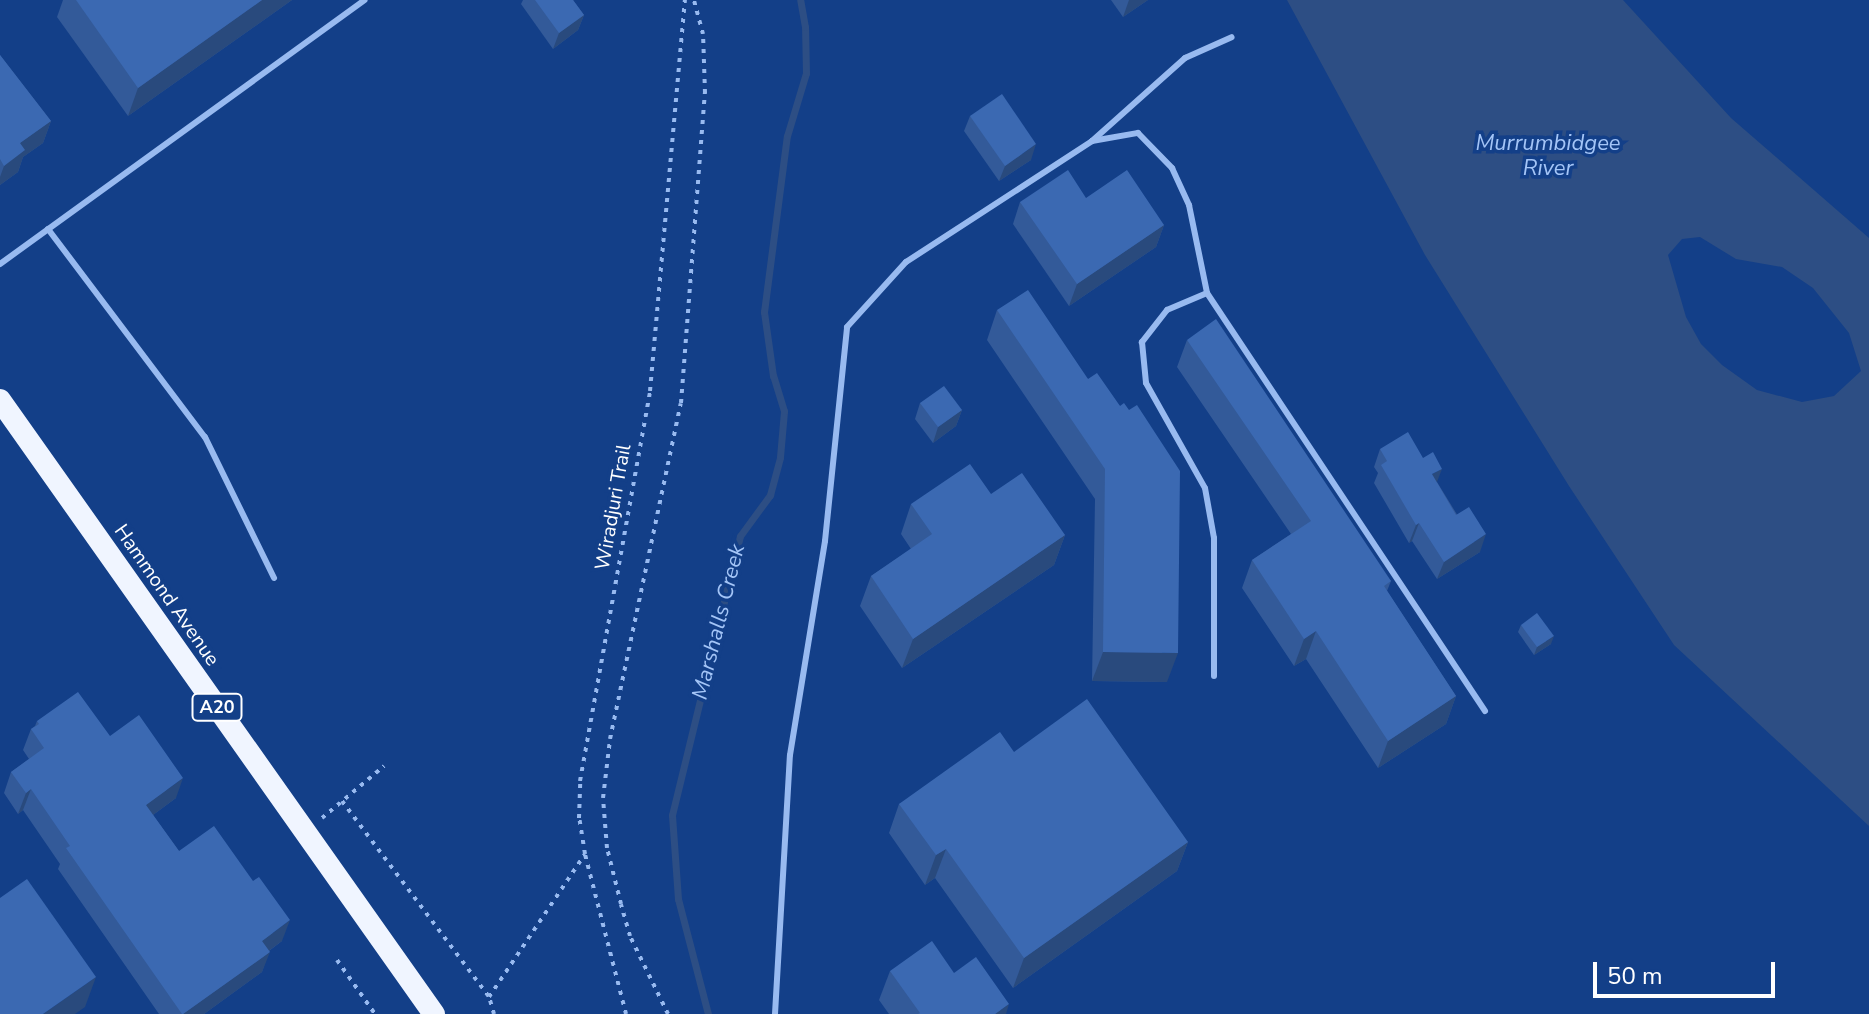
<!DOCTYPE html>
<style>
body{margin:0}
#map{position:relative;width:1869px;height:1014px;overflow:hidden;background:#133f88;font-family:"Nunito Sans",sans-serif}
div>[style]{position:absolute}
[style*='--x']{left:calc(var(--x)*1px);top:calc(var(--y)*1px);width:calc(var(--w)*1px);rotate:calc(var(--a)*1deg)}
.water>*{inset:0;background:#2d4e84}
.stream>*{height:7px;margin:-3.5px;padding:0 3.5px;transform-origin:3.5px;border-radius:3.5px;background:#2d4e84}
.path>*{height:4px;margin-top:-2px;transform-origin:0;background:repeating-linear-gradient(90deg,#98baf0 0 4px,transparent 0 10px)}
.service>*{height:6px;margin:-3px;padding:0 3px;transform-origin:3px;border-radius:3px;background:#98baf0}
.trunk>*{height:22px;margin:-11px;padding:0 11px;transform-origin:11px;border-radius:11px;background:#f0f5ff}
.wall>*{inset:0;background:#335a99}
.shaded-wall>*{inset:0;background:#294a7d}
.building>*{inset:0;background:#3b69b2}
span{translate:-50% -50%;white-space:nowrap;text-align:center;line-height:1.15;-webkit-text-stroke:7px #133f88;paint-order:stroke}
.shield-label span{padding:2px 6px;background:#133f88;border:2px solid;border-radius:6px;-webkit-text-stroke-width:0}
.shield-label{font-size:18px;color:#fff;font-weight:700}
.street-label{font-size:20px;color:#fff}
.water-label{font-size:22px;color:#a4c5f7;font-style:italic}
.scale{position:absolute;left:1593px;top:962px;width:182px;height:36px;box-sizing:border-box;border:4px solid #fff;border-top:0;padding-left:10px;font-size:24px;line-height:28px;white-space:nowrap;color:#fff;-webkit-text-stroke:6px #133f88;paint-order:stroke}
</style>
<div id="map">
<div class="water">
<div style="clip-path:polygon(evenodd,1287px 0,1623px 0,1731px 118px,1869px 238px,1869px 826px,1674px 645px,1569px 486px,1425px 255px,1287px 0,1700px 237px,1736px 259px,1782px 267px,1813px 288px,1849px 333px,1861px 371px,1834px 396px,1802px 402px,1757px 390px,1722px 365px,1701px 344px,1686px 317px,1668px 255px,1682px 239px,1700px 237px)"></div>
</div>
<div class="stream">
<div style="--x:708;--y:1014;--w:119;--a:-104.6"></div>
<div style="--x:678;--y:899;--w:84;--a:-94.1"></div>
<div style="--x:672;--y:815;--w:287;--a:-76.3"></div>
<div style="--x:740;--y:536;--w:51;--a:-53.8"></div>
<div style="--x:770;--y:495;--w:39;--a:-75"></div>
<div style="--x:780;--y:457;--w:46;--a:-85"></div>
<div style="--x:784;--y:411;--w:37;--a:-107"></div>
<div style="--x:773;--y:376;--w:65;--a:-98"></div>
<div style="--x:764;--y:312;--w:177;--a:-82.6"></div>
<div style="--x:787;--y:136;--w:66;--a:-73.2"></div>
<div style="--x:806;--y:73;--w:46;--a:-91.2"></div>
<div style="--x:805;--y:27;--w:27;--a:-100"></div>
</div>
<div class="path">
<div style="--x:342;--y:801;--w:245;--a:53.1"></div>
<div style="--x:322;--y:818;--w:81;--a:-40"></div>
<div style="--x:337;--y:960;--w:66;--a:54.9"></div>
<div style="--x:494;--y:1014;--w:18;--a:-106"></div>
<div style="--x:489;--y:997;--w:172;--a:-56.1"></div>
<div style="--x:626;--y:1014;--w:165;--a:-104.4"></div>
<div style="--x:585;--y:854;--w:36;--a:-99"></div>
<div style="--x:579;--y:818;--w:37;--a:-88"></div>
<div style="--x:580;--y:781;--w:396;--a:-79.8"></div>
<div style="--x:650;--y:391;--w:393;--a:-84.9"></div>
<div style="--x:668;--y:1014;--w:87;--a:-116"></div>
<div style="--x:630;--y:936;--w:33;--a:-106"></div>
<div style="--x:621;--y:904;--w:58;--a:-104"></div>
<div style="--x:607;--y:848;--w:50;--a:-94.6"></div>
<div style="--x:603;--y:798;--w:59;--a:-83.2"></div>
<div style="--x:610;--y:739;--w:343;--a:-78.1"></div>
<div style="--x:681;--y:403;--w:311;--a:-85.6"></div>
<div style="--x:705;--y:93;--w:59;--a:-91.9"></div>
<div style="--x:703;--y:34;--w:35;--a:-105"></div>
</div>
<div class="service">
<div style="--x:1092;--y:141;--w:125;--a:-41.7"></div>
<div style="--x:1185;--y:58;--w:51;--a:-24.1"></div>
<div style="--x:48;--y:229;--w:261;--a:53"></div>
<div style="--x:205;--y:437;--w:157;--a:63.9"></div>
<div style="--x:0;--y:264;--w:450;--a:-35.9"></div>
<div style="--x:1207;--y:293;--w:502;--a:56.37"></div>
<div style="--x:775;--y:1014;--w:259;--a:-86.7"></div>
<div style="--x:790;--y:755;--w:217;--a:-80.7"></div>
<div style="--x:825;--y:541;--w:215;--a:-84.1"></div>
<div style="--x:847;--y:327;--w:88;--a:-47.8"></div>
<div style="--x:906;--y:262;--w:222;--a:-33"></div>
<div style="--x:1092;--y:141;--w:47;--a:-9.9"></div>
<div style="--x:1138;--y:133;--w:49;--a:45.8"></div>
<div style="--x:1172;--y:168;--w:41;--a:65.3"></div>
<div style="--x:1189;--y:205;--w:90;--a:78.4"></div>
<div style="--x:1207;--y:293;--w:43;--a:157"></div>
<div style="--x:1167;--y:310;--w:41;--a:128"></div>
<div style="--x:1142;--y:342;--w:41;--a:84.4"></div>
<div style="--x:1146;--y:383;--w:120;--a:60.7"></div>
<div style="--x:1205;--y:488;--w:51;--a:79.8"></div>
<div style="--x:1214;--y:538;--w:138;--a:90"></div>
</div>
<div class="trunk">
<div style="--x:0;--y:400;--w:752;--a:54.75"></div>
</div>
<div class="wall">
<div style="clip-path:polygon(63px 0,292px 0,128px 116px,57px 17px)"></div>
<div style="clip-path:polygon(523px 0,573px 0,584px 15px,578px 30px,553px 49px,521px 4px)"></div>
<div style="clip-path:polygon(1111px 0,1148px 0,1123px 17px)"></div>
<div style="clip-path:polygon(0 55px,51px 121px,43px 143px,23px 157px,18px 172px,0 185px)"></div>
<div style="clip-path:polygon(970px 116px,1031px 160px,999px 181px,964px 131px)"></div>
<div style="clip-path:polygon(1086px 198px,1164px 225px,1156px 247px,1069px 306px,1013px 224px,1020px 202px)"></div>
<div style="clip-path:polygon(997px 310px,1088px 379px,1120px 406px,1167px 682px,1092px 681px,1095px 499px,987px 340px)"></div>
<div style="clip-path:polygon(1187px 340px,1391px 581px,1387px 591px,1456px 696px,1446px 724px,1378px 768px,1306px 659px,1294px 666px,1242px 588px,1252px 560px,1291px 534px,1177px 367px)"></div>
<div style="clip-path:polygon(920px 403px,962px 410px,956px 426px,933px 443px,915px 419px)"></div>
<div style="clip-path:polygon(1380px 449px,1437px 482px,1480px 552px,1437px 579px,1412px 541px,1409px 543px,1374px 483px,1378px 473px,1374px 467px)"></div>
<div style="clip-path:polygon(991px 494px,1065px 535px,1054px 565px,902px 668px,860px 606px,871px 576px,911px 549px,901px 534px,911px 504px)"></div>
<div style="clip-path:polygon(1521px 625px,1551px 644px,1534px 655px,1518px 632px)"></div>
<div style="clip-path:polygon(37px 721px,110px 736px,176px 798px,153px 815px,179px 851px,282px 941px,269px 951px,262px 972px,204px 1014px,159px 1014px,58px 869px,60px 864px,23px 810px,18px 814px,4px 793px,11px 772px,29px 759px,23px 750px,31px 729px,35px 726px)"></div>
<div style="clip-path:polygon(1014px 752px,1188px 842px,1177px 871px,1013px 988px,935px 878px,925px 885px,889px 833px,899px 804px)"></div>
<div style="clip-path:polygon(890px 971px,954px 973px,1006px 1014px,889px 1014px,879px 1000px)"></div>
</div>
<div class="shaded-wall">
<div style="clip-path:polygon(262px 0,292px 0,128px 116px,138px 88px)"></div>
<div style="clip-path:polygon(1129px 0,1148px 0,1123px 17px)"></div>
<div style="clip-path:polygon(584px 15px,578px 30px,553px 49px,559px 33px)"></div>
<div style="clip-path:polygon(51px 121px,43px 143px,23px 157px,18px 172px,0 185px,0 177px,4px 166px,20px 143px)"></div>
<div style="clip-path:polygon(1036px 144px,1031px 160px,999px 181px,1005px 166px)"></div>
<div style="clip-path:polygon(1164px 225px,1156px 247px,1069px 306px,1077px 284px)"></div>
<div style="clip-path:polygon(962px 410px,956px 426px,933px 443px,938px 427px)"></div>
<div style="clip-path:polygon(1442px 469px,1435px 487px,1432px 474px)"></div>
<div style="clip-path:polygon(1419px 523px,1412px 541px,1409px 543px,1416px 525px)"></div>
<div style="clip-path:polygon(1486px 534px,1480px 552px,1437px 579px,1444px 562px)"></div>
<div style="clip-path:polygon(1065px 535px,1054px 565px,902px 668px,913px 639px)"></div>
<div style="clip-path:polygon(1316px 631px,1306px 659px,1294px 666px,1304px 639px)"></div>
<div style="clip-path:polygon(1554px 636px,1551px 644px,1534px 655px,1537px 647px)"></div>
<div style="clip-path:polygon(1103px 652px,1178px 653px,1167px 682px,1092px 681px)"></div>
<div style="clip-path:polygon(1456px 696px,1446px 724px,1378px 768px,1388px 741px)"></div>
<div style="clip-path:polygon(183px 778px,176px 798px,138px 826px,146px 805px)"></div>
<div style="clip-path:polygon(31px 789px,23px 810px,18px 814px,26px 793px)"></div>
<div style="clip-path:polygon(1188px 842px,1177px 871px,1013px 988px,1024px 958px)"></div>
<div style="clip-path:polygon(946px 849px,935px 878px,925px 885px,936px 855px)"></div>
<div style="clip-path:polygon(290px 920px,282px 941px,255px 961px,262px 941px)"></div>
<div style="clip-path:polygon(270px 952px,262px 972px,204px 1014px,183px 1014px)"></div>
<div style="clip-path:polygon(96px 977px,85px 1007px,75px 1014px,43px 1014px)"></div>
<div style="clip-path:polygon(1009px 1004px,1006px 1014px,995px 1014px)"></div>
</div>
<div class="building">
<div style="clip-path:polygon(76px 0,262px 0,138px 88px)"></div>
<div style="clip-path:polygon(535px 0,573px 0,584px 15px,559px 33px)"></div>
<div style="clip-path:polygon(0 55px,51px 121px,20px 143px,25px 150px,4px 166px,0 159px)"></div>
<div style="clip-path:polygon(1002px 94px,1036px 144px,1005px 166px,970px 116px)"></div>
<div style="clip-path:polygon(1068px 170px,1086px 198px,1127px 170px,1164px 225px,1077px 284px,1020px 202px)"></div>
<div style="clip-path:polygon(1028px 290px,1088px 379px,1097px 373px,1120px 406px,1124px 403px,1129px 410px,1137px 405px,1180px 471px,1178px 653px,1103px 652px,1105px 469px,997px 310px)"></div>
<div style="clip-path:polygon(1216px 319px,1391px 581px,1384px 586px,1456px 696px,1388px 741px,1316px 631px,1304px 639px,1252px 560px,1311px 521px,1187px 340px)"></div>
<div style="clip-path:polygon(944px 386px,962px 410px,938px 427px,920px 403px)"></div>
<div style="clip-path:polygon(1408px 432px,1423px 458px,1433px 452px,1442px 469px,1432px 474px,1456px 515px,1469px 507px,1486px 534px,1444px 562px,1419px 523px,1416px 525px,1381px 465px,1387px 461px,1380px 449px)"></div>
<div style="clip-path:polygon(970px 464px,991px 494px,1022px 473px,1065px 535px,913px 639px,871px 576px,932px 534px,911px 504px)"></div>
<div style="clip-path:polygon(1537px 613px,1554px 636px,1537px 647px,1521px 625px)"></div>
<div style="clip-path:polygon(78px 692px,110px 736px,139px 715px,183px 778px,146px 805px,179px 851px,214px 826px,253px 881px,259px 877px,290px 920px,262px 941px,270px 952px,183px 1014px,182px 1014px,66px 848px,70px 846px,31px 789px,26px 793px,11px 772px,44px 748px,31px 729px,39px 724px,37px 721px)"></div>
<div style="clip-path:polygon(1087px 699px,1188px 842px,1024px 958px,946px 849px,936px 855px,899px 804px,1000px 732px,1014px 752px)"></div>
<div style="clip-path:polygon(27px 879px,96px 977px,43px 1014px,0 1014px,0 898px)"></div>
<div style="clip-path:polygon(932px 941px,954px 973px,976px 957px,1009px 1004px,995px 1014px,918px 1014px,920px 1013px,890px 971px)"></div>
</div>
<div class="shield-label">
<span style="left:217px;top:707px">A20</span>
</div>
<div class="street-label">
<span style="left:613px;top:507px;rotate:-80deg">Wiradjuri Trail</span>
<span style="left:167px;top:595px;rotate:55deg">Hammond Avenue</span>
</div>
<div class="water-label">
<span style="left:1548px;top:156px">Murrumbidgee<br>River</span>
<span style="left:719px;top:622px;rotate:-76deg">Marshalls Creek</span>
</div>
<div class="scale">50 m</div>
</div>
